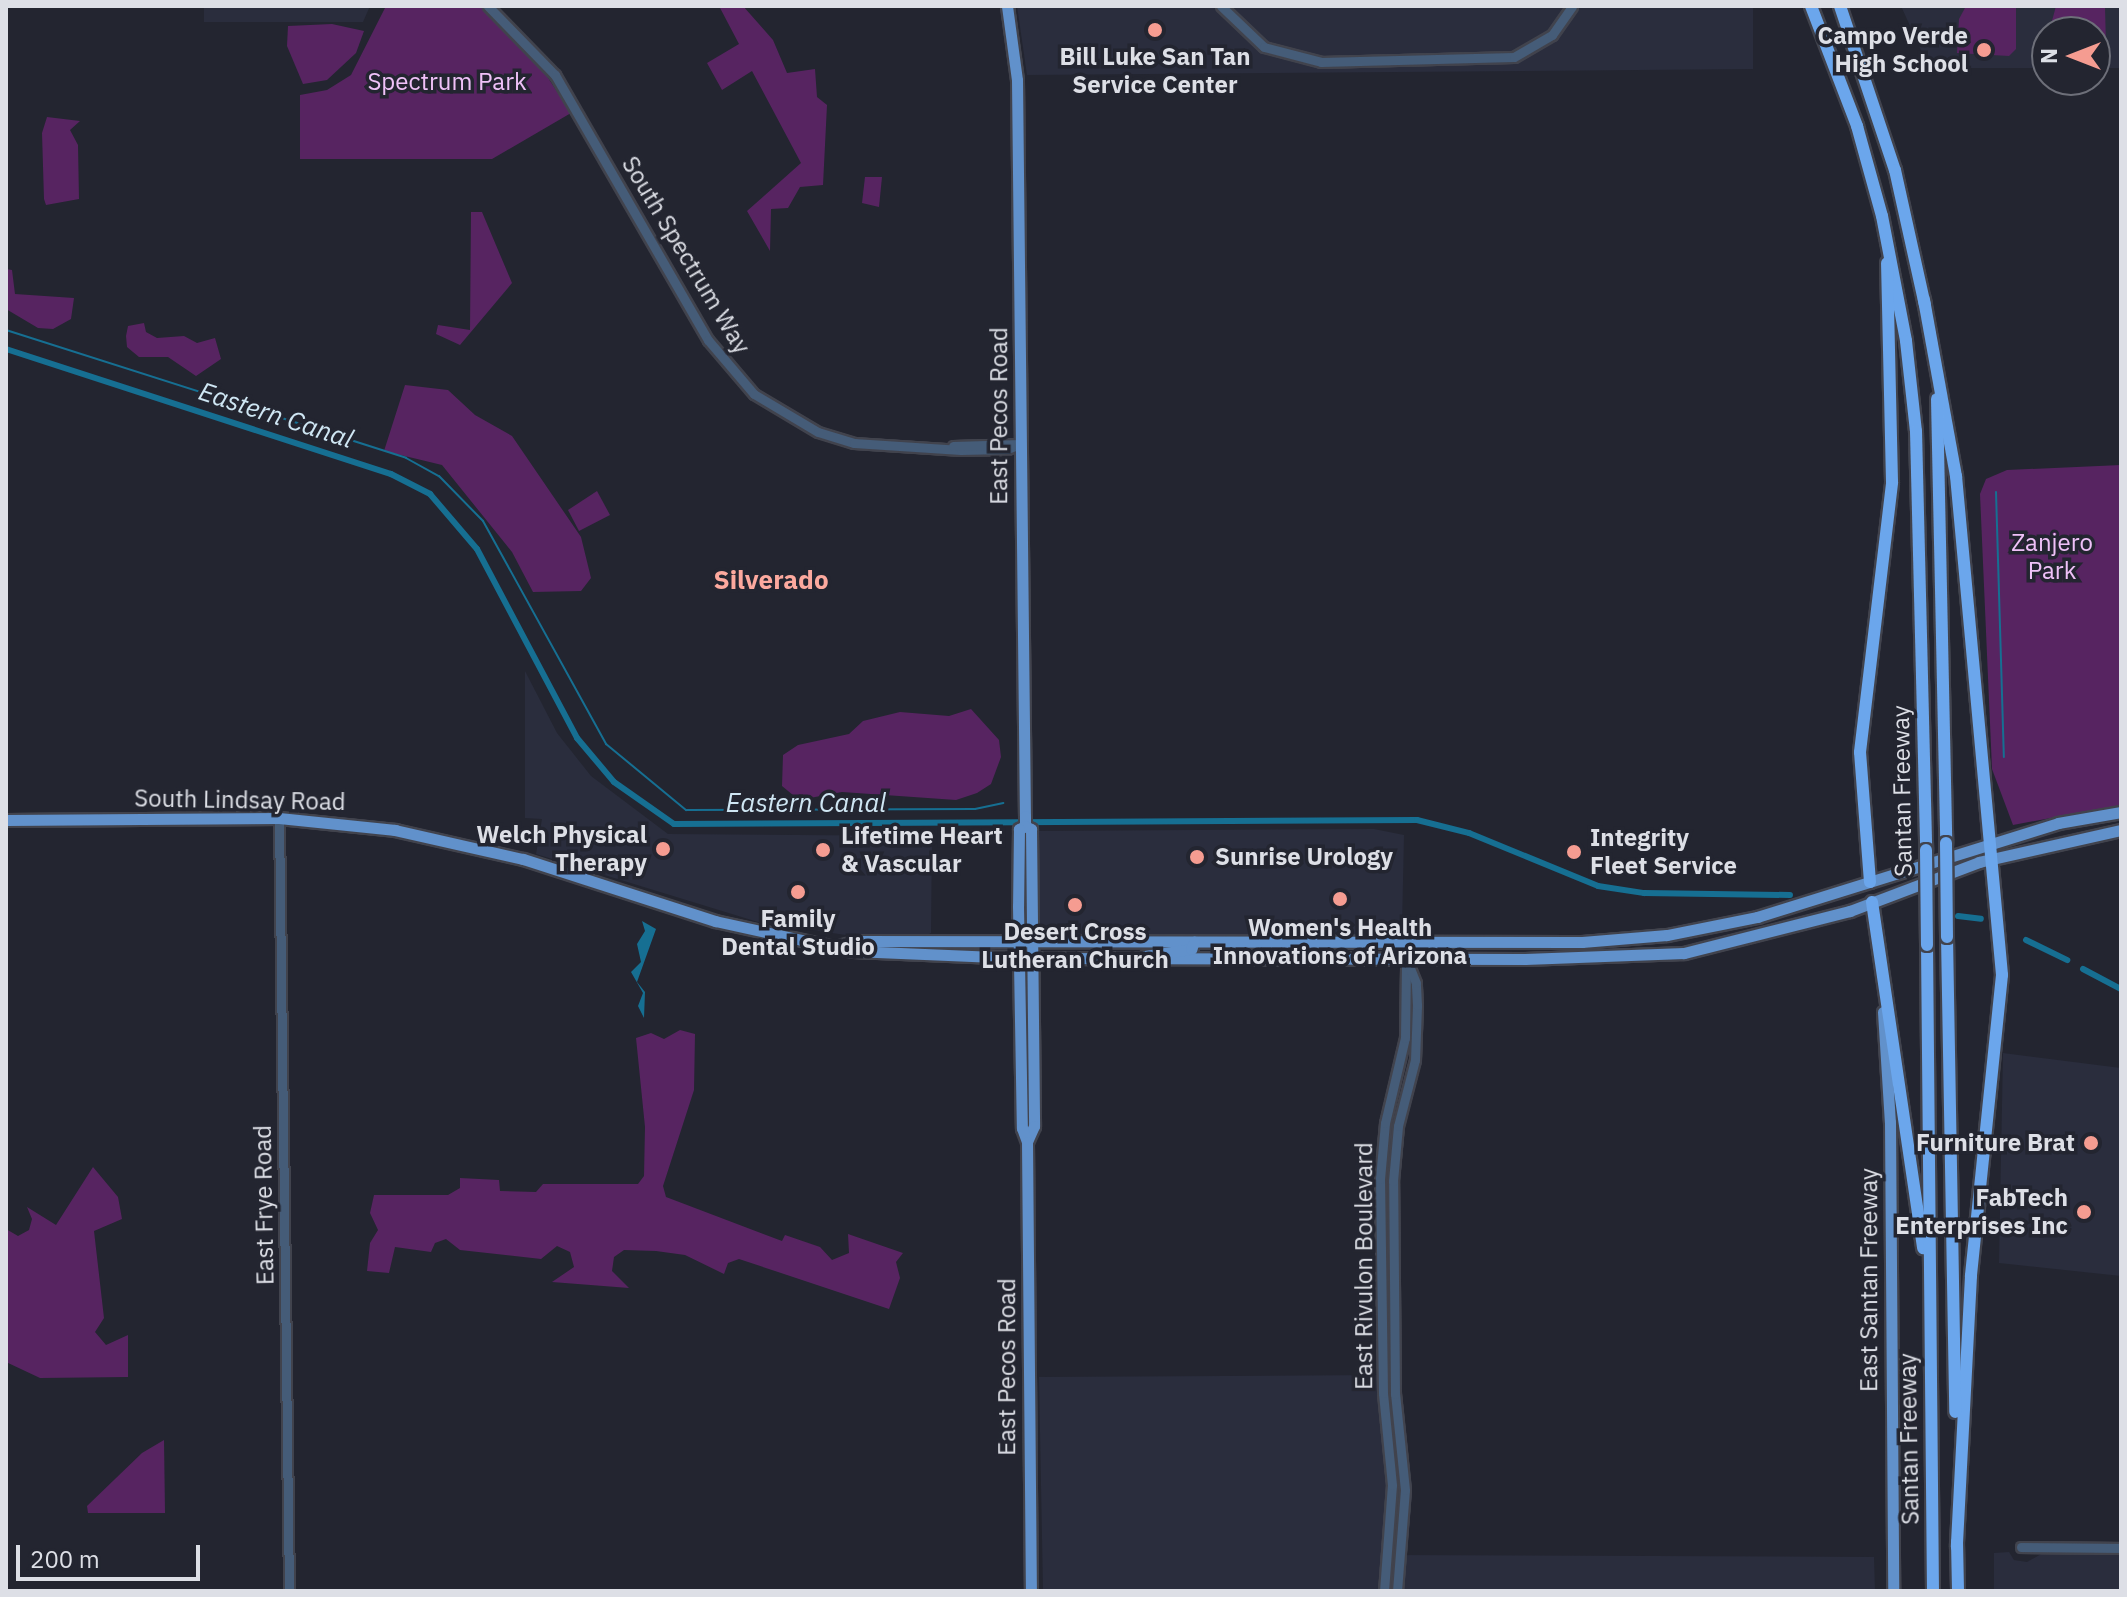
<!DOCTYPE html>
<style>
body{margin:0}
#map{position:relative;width:2127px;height:1597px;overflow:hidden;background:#232530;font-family:"IBM Plex Sans",sans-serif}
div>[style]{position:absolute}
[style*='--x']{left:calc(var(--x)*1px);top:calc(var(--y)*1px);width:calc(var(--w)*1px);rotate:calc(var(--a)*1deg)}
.built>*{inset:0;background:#2a2d3d}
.green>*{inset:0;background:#572461}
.water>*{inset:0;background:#166f92}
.stream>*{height:2px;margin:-1px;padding:0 1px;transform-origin:1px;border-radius:1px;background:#166f92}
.canal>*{height:6px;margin:-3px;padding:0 3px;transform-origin:3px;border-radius:3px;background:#166f92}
.roads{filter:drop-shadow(2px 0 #41434d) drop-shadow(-2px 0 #41434d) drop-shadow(0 2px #41434d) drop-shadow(0 -2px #41434d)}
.minor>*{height:9px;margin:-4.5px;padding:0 4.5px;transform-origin:4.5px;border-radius:4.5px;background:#455c78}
.major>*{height:11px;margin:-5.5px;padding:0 5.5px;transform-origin:5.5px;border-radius:5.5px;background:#6191cb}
.highway>*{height:12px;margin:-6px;padding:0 6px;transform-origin:6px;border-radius:6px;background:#6ba6ec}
.bridges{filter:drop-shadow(2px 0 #41434d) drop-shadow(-2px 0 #41434d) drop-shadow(0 2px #41434d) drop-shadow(0 -2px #41434d)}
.highway-bridge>*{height:12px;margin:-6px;padding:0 6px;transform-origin:6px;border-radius:6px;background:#6ba6ec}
.dots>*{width:22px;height:22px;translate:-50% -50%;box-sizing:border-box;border:4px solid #232530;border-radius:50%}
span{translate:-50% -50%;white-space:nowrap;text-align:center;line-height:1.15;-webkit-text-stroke:7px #232530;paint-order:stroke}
.poi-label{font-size:24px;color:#dddfe6;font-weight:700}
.right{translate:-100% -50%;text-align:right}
.left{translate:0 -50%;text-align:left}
.park-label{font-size:24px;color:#efc1f8}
.street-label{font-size:24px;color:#dddfe6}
.water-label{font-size:26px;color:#cfe6f3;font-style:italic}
.neighbourhood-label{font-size:26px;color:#fca99e;font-weight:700}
.frame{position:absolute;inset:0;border:8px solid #dddfe6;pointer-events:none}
.north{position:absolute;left:2031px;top:16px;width:80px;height:80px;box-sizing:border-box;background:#232530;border:2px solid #6d6f79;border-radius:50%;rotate:270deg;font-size:22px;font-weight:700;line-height:32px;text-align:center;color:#dddfe6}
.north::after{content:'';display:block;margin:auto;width:28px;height:36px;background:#f59c91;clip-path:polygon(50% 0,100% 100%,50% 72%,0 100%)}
.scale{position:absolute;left:16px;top:1545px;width:184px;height:36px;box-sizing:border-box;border:4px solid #dddfe6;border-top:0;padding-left:10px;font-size:24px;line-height:28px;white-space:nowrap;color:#dddfe6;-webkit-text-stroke:6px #232530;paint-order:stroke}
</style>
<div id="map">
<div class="built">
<div style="clip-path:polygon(204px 6px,370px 6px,363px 22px,204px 22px)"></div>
<div style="clip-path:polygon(1017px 6px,1753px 6px,1753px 69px,1027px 75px)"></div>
<div style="clip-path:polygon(1901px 6px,2121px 6px,2121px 68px,2095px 68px,2095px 32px,2047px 32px,2047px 68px,1929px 68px)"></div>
<div style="clip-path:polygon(525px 671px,557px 733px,591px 776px,668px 834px,932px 836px,931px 933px,919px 940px,859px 937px,758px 922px,536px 854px,542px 819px,525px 818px)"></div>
<div style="clip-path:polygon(1374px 829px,1404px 835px,1402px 927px,1396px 936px,1046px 937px,1039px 933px,1035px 831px)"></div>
<div style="clip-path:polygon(2003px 1053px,2121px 1068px,2121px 1276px,1999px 1263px)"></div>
<div style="clip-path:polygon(1379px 1375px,1388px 1478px,1386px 1555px,1874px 1557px,1875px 1591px,1043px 1591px,1039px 1377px)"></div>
<div style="clip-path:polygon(2009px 1552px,2014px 1560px,2027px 1562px,2043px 1553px,2121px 1553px,2121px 1591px,1994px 1591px,1994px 1553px)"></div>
</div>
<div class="green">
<div style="clip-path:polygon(386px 6px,480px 6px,539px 64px,571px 113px,492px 159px,300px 159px,300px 95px,327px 90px,351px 75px)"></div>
<div style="clip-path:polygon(719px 6px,743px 6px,773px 40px,787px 73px,815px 69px,817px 97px,827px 105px,823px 185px,800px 187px,788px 208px,771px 209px,770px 251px,747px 211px,801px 163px,752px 71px,722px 90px,707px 63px,739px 44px)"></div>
<div style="clip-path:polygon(1966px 6px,2016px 6px,2016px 49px,2009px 56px,1957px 53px,1959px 19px)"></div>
<div style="clip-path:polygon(2056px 6px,2105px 6px,2106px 46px,2099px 55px,2095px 55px,2095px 32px,2049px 32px)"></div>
<div style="clip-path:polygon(332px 24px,364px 31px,356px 53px,327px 80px,303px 84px,287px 46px,288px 26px)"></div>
<div style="clip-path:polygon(47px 117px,80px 121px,70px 130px,78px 145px,79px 199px,46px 205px,44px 199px,42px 133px)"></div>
<div style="clip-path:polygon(865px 177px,882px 177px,879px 207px,862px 203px)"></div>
<div style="clip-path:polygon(471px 212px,482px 212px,512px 283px,460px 345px,436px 334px,438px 325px,470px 330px)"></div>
<div style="clip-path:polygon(6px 269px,12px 270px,15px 294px,74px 298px,71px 319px,53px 329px,38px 328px,6px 309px)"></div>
<div style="clip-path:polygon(144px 323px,146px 332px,157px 338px,184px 336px,197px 343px,215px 338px,221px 359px,196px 376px,168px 357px,139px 357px,127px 347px,126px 336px,128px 326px)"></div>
<div style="clip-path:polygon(405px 385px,448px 390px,475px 415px,512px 436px,581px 537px,591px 578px,581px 591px,533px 592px,512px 552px,442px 465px,384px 451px)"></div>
<div style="clip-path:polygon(2121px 465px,2121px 805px,2013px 825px,1992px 769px,1980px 494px,1986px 479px,2007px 470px)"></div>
<div style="clip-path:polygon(597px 491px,610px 515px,579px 531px,568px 510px)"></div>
<div style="clip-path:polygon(971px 709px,999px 740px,1001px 757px,991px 784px,977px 793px,956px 800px,842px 792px,799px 800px,782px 786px,783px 755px,798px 745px,849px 734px,863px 721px,900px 712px,949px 716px)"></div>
<div style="clip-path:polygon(680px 1030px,695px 1034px,694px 1090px,663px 1186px,666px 1197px,782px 1241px,785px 1235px,820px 1247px,832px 1260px,849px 1253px,848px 1234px,903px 1253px,896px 1262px,900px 1278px,889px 1309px,739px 1259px,728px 1263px,724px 1274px,685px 1255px,656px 1251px,624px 1250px,614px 1257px,612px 1271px,629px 1288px,552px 1282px,574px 1267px,570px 1252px,557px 1246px,541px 1259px,460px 1250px,446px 1239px,435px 1243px,431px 1252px,395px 1247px,389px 1273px,367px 1271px,370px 1243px,378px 1230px,370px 1213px,374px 1195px,448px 1195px,460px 1188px,460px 1178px,499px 1180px,500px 1191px,536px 1192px,543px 1184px,638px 1184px,644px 1176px,645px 1127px,636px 1038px,651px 1033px,664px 1039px)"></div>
<div style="clip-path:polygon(93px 1167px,118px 1197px,122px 1219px,94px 1231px,104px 1318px,95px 1332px,106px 1345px,128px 1335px,128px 1377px,40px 1378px,6px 1362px,6px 1229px,18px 1236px,29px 1230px,32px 1219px,27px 1207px,56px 1225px)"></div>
<div style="clip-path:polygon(164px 1440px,165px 1513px,88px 1513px,87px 1506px,142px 1453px)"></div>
</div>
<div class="water">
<div style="clip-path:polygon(642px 921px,656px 929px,637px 982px,645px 992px,644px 1018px,638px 1006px,643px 993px,631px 972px,641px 962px,637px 944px,645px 931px)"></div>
</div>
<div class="stream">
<div style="--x:6;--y:330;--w:420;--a:17.7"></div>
<div style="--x:406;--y:458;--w:38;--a:29"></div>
<div style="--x:439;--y:476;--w:63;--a:45.6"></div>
<div style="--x:483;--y:521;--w:255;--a:61.1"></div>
<div style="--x:606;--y:744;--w:104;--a:39.5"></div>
<div style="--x:686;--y:810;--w:289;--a:-0.2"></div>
<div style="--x:975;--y:809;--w:29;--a:-12"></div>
<div style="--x:1996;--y:492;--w:265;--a:88.3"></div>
</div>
<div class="canal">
<div style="--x:6;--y:349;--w:405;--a:18"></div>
<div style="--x:391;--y:474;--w:44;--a:27.1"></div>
<div style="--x:430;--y:494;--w:72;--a:49.5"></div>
<div style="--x:477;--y:549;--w:214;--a:62.1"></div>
<div style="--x:577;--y:738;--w:57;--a:49.9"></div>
<div style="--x:614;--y:782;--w:73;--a:35"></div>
<div style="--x:674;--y:824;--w:743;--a:-0.31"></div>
<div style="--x:1417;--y:820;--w:54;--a:14"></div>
<div style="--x:1469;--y:833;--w:139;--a:22.3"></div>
<div style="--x:1598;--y:886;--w:47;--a:8.7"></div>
<div style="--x:1644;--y:893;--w:146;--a:0.8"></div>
<div style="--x:1958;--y:916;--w:23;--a:7"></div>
<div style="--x:2026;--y:940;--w:46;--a:26"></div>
<div style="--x:2083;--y:969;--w:43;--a:27.8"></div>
</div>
<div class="roads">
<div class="minor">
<div style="--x:488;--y:6;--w:96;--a:45.8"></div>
<div style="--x:555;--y:75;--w:306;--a:60"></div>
<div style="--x:708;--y:340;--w:71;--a:49.6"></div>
<div style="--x:754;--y:394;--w:74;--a:30.7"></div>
<div style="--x:818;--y:432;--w:38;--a:17"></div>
<div style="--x:854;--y:443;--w:107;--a:3.7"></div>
<div style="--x:961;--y:450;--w:46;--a:-1.2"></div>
<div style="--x:1007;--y:449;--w:15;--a:-20"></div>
<div style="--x:1221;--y:6;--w:59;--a:43.6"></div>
<div style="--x:1264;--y:47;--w:59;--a:14.7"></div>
<div style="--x:1321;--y:62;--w:193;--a:-1.5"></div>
<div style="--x:1514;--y:57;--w:44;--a:-30.1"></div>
<div style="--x:1552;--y:35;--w:35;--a:-55"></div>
<div style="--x:953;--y:446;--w:67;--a:-1.7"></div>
<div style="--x:279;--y:818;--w:773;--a:89.26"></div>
<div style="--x:2021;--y:1547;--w:100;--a:0.6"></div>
<div style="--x:1384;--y:1591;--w:106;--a:-85.7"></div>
<div style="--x:1392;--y:1485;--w:92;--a:-95.6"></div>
<div style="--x:1383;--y:1393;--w:214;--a:-90.8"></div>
<div style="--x:1380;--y:1179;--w:56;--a:-84.9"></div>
<div style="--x:1385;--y:1123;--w:87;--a:-76.8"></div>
<div style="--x:1405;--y:1038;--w:73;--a:-89.2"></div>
<div style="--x:1397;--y:1591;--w:101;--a:-85.5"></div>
<div style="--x:1405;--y:1490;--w:97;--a:-95.9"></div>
<div style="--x:1395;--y:1394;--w:213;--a:-90.5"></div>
<div style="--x:1393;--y:1181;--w:55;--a:-84.8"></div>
<div style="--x:1398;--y:1126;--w:68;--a:-75.6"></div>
<div style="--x:1415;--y:1060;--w:55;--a:-87.9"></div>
<div style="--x:1417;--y:1005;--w:22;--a:-93"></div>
<div style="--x:1416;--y:983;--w:27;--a:-112"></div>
</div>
<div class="major">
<div style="--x:1007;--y:6;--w:75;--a:82.3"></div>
<div style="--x:1017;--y:80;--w:736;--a:89.38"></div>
<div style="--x:1025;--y:816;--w:10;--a:90"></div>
<div style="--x:1025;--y:826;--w:7;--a:27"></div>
<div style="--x:1031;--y:829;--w:297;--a:89.4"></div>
<div style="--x:1034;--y:1126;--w:17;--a:114"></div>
<div style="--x:6;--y:820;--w:273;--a:-0.4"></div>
<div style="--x:279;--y:818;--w:117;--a:5.9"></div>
<div style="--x:395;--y:830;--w:131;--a:12.8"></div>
<div style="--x:523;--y:859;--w:202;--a:17.9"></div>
<div style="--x:715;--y:921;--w:141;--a:12.3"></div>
<div style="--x:853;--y:951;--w:166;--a:2.4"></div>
<div style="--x:1019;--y:958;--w:506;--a:0.11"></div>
<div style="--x:1525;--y:959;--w:159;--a:-2.2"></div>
<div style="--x:1684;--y:953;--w:171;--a:-14.2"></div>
<div style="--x:1850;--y:911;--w:138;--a:-20.8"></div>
<div style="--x:1979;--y:862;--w:146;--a:-12.7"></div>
<div style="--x:1025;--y:826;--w:7;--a:153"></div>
<div style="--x:1019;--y:829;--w:77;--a:90.7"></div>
<div style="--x:1018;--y:906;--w:222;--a:89"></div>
<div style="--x:1022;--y:1128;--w:15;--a:70"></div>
<div style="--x:1027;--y:1142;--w:449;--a:89.5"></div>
<div style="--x:842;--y:945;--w:16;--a:-14"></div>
<div style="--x:858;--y:941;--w:724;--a:0.08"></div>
<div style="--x:1582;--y:942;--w:85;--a:-4.7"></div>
<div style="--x:1667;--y:935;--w:92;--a:-11.3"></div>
<div style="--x:1757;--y:917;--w:315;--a:-17.3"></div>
<div style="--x:2058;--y:823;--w:64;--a:-9.9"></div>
<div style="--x:1145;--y:956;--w:47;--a:-8.7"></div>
<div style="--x:1191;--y:949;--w:8;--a:-67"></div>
<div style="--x:1883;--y:1012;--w:110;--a:86.4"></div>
<div style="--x:1890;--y:1122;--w:469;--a:89.6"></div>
</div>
<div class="highway">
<div style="--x:1811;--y:6;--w:129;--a:69"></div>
<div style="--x:1857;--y:126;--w:93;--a:74.5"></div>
<div style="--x:1882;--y:216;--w:127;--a:79.1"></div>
<div style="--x:1906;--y:341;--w:91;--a:83.7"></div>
<div style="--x:1916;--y:431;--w:419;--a:88.6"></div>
<div style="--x:1840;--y:6;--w:173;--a:71.5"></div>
<div style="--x:1895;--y:170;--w:138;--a:77.5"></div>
<div style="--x:1924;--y:300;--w:179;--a:79.7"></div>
<div style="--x:1956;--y:476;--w:501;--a:84.73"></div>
<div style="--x:2002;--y:975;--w:303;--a:95.9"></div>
<div style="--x:1971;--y:1276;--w:271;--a:93"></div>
<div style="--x:1937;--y:399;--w:444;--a:88.8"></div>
<div style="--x:1870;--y:882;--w:130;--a:-94.4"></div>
<div style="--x:1860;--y:752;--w:272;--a:-83.2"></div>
<div style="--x:1892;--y:482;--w:219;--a:-91.3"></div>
<div style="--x:1872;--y:902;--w:350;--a:81.6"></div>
<div style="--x:1947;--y:937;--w:475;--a:89"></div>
<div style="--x:1927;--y:945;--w:646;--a:89.47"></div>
<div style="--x:1957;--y:1542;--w:49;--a:88.8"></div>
</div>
</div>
<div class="bridges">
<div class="highway-bridge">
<div style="--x:1946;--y:843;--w:94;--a:89.4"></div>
<div style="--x:1926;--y:850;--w:95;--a:89.4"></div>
</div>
</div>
<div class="dots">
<div style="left:1155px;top:30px;background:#f59c91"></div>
<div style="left:1984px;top:50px;background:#f59c91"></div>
<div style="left:663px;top:849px;background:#f59c91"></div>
<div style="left:823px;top:850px;background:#f59c91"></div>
<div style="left:1574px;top:852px;background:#f59c91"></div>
<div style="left:1197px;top:857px;background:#f59c91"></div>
<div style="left:798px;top:892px;background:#f59c91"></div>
<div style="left:1340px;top:899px;background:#f59c91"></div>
<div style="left:1075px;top:905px;background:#f59c91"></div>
<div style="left:2091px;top:1143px;background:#f59c91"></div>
<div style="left:2084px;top:1212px;background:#f59c91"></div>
</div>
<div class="poi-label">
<span class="right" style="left:1968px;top:50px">Campo Verde<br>High School</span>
<span style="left:1155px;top:71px">Bill Luke San Tan<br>Service Center</span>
<span class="right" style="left:647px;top:849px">Welch Physical<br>Therapy</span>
<span class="left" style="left:841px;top:850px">Lifetime Heart<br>&amp; Vascular</span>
<span class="left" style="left:1590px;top:852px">Integrity<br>Fleet Service</span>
<span class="left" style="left:1215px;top:857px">Sunrise Urology</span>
<span style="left:798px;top:933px">Family<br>Dental Studio</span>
<span style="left:1340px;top:942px">Women's Health<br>Innovations of Arizona</span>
<span style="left:1075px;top:946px">Desert Cross<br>Lutheran Church</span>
<span class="right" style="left:2075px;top:1143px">Furniture Brat</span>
<span class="right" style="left:2068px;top:1212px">FabTech<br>Enterprises Inc</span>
</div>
<div class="park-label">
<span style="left:447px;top:82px">Spectrum Park</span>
<span style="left:2052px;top:557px">Zanjero<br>Park</span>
</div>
<div class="street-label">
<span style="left:686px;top:255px;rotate:59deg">South Spectrum Way</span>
<span style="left:999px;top:416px;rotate:-90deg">East Pecos Road</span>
<span style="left:1902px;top:791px;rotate:-91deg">Santan Freeway</span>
<span style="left:240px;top:800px;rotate:1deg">South Lindsay Road</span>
<span style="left:264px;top:1205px;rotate:-91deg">East Frye Road</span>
<span style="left:1364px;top:1266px;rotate:-90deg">East Rivulon Boulevard</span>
<span style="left:1869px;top:1280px;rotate:-90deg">East Santan Freeway</span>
<span style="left:1007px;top:1367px;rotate:-90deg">East Pecos Road</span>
<span style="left:1909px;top:1439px;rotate:-91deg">Santan Freeway</span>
</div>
<div class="water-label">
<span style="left:276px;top:415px;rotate:18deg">Eastern Canal</span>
<span style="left:806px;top:803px">Eastern Canal</span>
</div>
<div class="neighbourhood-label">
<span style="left:771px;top:580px">Silverado</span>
</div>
<div class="frame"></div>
<div class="north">N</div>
<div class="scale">200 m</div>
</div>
